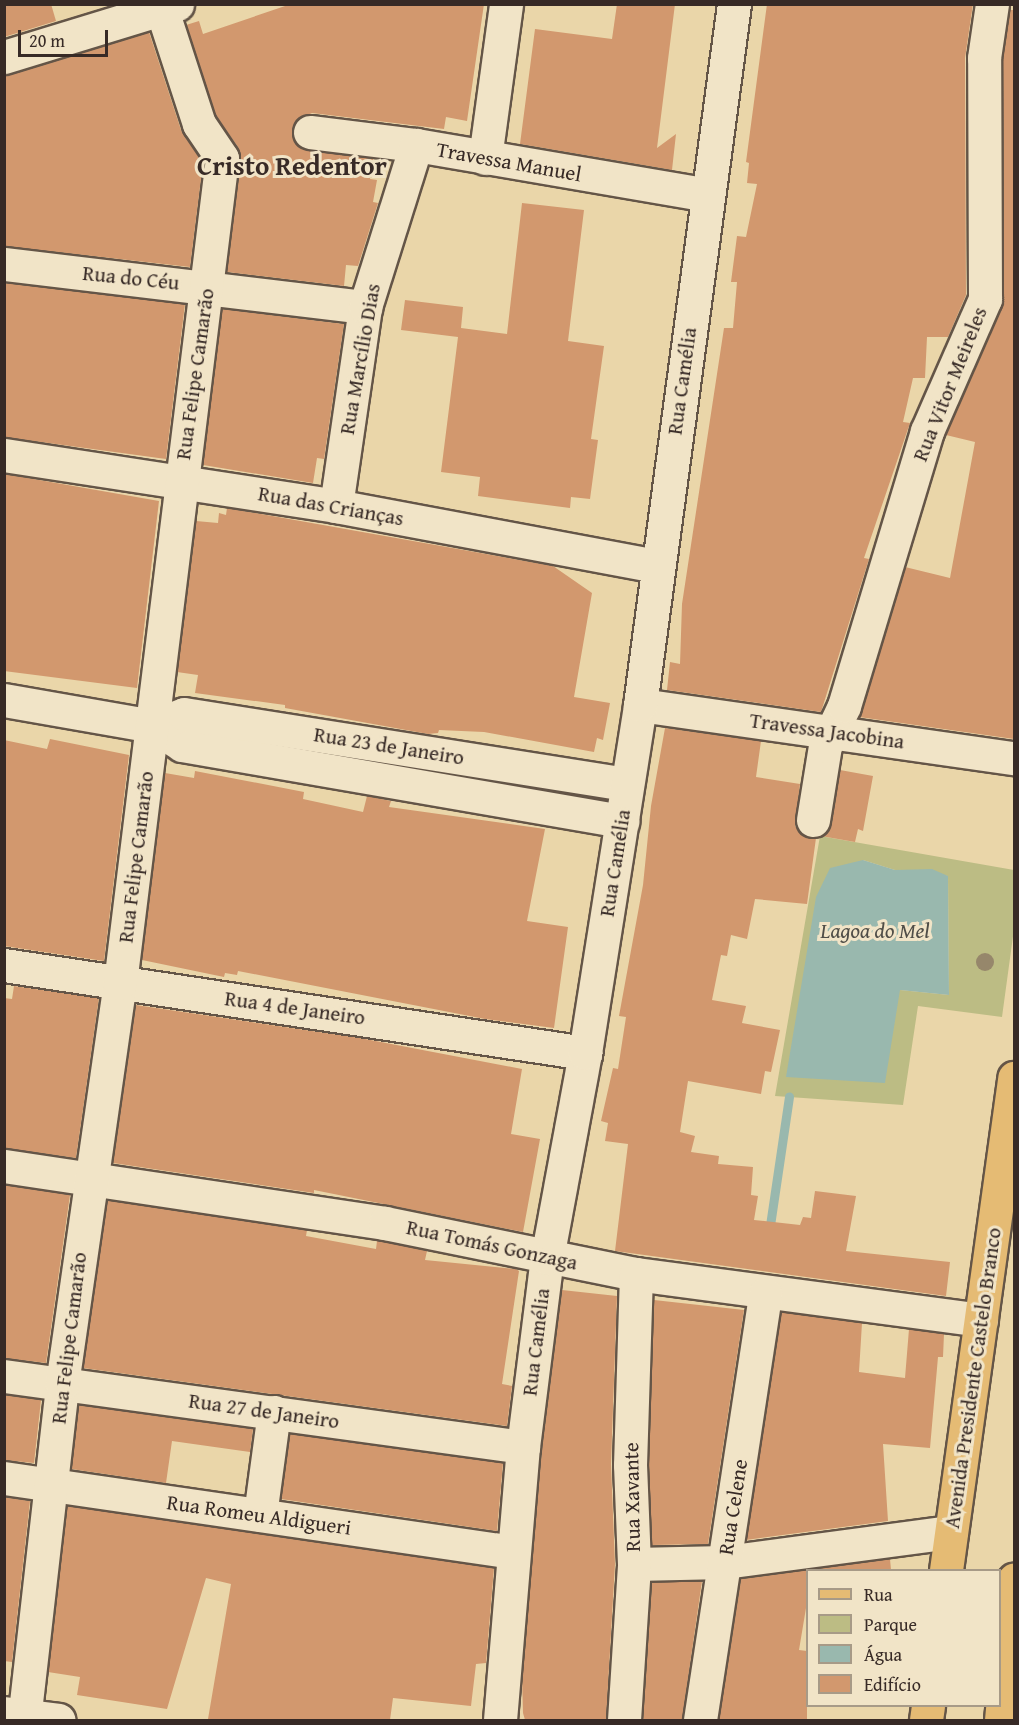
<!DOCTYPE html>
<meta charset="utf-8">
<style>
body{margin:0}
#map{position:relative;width:1019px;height:1725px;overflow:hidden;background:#ead6a9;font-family:"Gentium Book Plus",serif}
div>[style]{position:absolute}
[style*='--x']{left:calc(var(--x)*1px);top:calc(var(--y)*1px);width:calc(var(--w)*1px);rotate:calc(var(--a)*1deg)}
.green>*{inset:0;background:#bcbc84}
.water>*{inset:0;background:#99b8ae}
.stream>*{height:9px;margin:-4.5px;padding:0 4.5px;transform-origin:4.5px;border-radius:4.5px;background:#99b8ae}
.building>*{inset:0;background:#d2986e}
.roads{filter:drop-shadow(2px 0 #645547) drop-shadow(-2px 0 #645547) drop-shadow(0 2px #645547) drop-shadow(0 -2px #645547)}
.street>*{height:33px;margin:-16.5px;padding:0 16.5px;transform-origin:16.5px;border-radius:16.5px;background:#f1e4c7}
.primary>*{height:33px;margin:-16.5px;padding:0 16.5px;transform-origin:16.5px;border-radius:16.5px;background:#e5bb74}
.trees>*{width:18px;height:18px;margin:-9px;border-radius:50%;background:#96876b}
span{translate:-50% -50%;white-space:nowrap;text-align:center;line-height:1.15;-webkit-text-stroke:6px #f1e4c7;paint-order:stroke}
.street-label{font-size:21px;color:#372a26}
.water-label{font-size:22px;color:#504e48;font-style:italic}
.district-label{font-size:27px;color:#372a26;font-weight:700}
.frame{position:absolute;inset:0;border:6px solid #372a26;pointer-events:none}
.legend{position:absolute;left:806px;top:1569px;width:195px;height:138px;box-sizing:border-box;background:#f1e4c7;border:2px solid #a79a87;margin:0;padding:8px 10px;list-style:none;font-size:18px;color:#372a26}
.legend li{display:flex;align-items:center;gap:12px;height:30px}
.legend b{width:30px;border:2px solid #a79a87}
.scale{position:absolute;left:18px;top:30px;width:90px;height:27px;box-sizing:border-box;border:3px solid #372a26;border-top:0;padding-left:8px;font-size:18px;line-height:21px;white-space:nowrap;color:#372a26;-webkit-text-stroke:4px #f1e4c7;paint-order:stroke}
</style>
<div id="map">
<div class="green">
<div style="clip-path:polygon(evenodd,820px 836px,1014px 870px,1014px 929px,1002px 1017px,918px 1006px,903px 1105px,775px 1096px,820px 836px,863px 860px,895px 870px,948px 876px,949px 995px,900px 990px,863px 860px)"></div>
</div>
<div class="water">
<div style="clip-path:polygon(863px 860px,895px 870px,932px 869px,948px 876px,949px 995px,900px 990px,885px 1083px,786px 1077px,816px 897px,830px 868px)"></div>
</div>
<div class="stream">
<div style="--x:769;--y:1232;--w:137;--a:-81.6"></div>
</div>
<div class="building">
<div style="clip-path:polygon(4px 4px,51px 4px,56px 21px,4px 37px)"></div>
<div style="clip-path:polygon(291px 4px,484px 4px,467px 121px,446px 117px,444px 129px,312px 113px,295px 121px,293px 139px,299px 147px,373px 159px,370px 179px,377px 180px,373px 202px,378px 203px,358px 266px,346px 265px,344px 286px,227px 272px,241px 159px,238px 147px,216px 116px,186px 25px,199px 21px,203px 34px)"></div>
<div style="clip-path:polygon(617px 4px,675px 4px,657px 148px,676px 134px,672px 170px,520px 144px,535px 29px,612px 39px)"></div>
<div style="clip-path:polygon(767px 4px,973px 4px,965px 58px,966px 295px,948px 337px,927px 337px,925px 378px,913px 378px,903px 422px,910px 423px,864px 558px,869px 559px,821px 712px,667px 690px,670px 662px,680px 664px,682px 604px,724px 328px,733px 328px,737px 282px,731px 282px,737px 236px,746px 237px,757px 184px,747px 183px,749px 163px,746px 162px)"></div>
<div style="clip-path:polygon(1010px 10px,1014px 10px,1014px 739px,859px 717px,905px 567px,950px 578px,975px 442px,946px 435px,1004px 299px,1003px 59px)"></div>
<div style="clip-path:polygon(149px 32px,181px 130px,203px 163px,190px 267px,4px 246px,4px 75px)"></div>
<div style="clip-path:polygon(522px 203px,584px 210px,568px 341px,604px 346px,591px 439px,598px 440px,590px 499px,571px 497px,570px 508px,478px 496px,480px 477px,441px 472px,458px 337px,401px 330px,405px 300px,463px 307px,461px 328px,507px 334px)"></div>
<div style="clip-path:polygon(4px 283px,185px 304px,166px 459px,4px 437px)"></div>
<div style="clip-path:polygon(222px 309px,344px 324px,324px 459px,317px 458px,313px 483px,203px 465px)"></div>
<div style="clip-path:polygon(5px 474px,159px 501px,137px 688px,4px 671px)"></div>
<div style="clip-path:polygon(227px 508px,553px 566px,592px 593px,574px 697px,610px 703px,603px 740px,597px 738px,594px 752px,484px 732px,439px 730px,438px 733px,428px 734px,285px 708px,285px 705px,195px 693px,198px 675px,177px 672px,196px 521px,218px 523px,219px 513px,226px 515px)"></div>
<div style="clip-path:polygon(665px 728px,761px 741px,756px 777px,800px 784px,795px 826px,802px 835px,816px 838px,807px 904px,755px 899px,747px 939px,731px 935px,727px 956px,721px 955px,712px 1000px,746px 1006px,742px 1023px,780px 1030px,771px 1072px,765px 1071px,761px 1094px,688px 1081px,680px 1132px,695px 1136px,691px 1152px,719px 1156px,718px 1164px,753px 1167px,751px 1195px,758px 1196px,754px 1220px,800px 1225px,803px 1217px,811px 1218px,815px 1191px,856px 1196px,846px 1251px,950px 1262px,946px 1296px,615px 1251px,628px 1144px,605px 1141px,608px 1123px,601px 1121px,613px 1068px,618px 1069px,626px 1017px,619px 1016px,643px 885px,651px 806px)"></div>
<div style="clip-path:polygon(50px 739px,129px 755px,104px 961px,4px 946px,4px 740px,47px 749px)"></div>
<div style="clip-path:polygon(840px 770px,873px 776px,863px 831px,858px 829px,855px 842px,821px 836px,832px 823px)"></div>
<div style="clip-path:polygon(195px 771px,304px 792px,303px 799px,363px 812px,367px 796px,391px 801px,389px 807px,545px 829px,527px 921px,568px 927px,554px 1028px,485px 1019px,238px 971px,237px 975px,225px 973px,224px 977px,142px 960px,165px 773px,194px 778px)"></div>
<div style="clip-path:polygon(14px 986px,99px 998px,76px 1158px,4px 1148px,4px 998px,12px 999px)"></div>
<div style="clip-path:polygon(136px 1005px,360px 1038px,522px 1069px,511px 1134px,540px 1139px,523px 1232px,314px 1190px,314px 1193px,113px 1163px)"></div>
<div style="clip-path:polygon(4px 1185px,70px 1195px,46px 1363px,4px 1358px)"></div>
<div style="clip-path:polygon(107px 1200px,307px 1230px,306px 1236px,376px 1249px,377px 1241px,382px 1241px,427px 1251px,425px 1260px,516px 1269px,519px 1271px,502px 1384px,512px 1386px,507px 1426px,83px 1368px)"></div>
<div style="clip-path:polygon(562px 1290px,617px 1296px,611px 1464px,615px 1564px,606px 1720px,525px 1720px,523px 1713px,522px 1678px,542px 1449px)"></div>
<div style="clip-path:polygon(654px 1300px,744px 1310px,708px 1544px,652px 1545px,649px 1465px)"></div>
<div style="clip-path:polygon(781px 1312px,862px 1323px,859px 1372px,905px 1378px,909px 1329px,944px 1334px,943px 1357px,938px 1357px,930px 1448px,883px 1444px,888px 1521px,746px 1540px)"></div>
<div style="clip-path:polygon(4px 1395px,41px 1400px,34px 1463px,4px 1460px)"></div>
<div style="clip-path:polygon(78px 1405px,253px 1429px,250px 1452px,172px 1441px,166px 1483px,71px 1469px)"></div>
<div style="clip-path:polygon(290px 1434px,503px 1463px,497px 1531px,281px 1499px)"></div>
<div style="clip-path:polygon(4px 1497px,30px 1501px,12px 1662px,4px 1661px)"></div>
<div style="clip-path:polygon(67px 1506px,494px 1568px,486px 1663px,476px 1664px,471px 1706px,393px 1698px,390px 1720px,208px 1719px,231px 1584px,206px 1578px,167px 1709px,77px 1695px,80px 1677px,48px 1672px)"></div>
<div style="clip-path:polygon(890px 1559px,891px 1570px,807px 1570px,807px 1602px,799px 1650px,807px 1651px,807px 1720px,719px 1720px,741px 1579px)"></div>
<div style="clip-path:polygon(702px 1581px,682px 1720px,643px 1720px,652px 1582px)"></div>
</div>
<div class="roads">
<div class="street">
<div style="--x:4;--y:57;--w:181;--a:-17"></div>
<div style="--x:310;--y:132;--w:107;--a:7"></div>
<div style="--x:416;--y:145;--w:296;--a:9.7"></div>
<div style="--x:485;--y:158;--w:155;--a:-82.2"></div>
<div style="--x:4;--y:264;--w:364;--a:6.8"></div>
<div style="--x:4;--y:455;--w:336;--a:8.7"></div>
<div style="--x:336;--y:506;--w:327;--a:10.6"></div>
<div style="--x:336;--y:506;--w:201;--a:-81.7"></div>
<div style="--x:365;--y:307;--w:170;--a:-72.5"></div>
<div style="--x:4;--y:700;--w:151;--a:9.9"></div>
<div style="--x:153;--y:726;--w:35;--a:33"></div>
<div style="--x:182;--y:745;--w:447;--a:9.8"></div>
<div style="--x:640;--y:705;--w:378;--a:8.1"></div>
<div style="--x:153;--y:726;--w:33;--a:-21"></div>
<div style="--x:184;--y:714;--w:448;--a:9"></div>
<div style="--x:813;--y:820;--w:75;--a:-80.8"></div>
<div style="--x:825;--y:746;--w:44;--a:-64.6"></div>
<div style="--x:844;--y:706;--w:287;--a:-73.2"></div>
<div style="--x:927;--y:431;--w:144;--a:-66.3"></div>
<div style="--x:985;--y:299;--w:241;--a:-90.2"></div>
<div style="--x:984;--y:58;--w:55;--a:-81.6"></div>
<div style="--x:4;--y:965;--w:588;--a:8.61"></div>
<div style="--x:4;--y:1166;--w:385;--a:8.5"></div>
<div style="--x:385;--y:1223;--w:256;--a:11.5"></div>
<div style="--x:636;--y:1274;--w:348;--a:7.6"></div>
<div style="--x:4;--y:1376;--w:524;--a:7.79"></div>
<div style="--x:4;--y:1478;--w:514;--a:8.27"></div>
<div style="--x:260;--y:1515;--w:104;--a:-82.3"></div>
<div style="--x:634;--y:1564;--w:91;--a:-1.3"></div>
<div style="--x:725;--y:1562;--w:228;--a:-7.6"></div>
<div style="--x:4;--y:1713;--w:55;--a:7.3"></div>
<div style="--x:24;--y:1720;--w:338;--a:-83.5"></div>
<div style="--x:62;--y:1384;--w:405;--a:-81.8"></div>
<div style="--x:120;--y:983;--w:831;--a:-82.95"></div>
<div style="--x:222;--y:158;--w:41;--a:-124.1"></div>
<div style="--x:199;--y:124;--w:126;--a:-108"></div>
<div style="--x:500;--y:1720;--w:274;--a:-85.2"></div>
<div style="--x:523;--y:1447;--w:191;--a:-82.8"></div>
<div style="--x:547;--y:1258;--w:208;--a:-79.5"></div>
<div style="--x:585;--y:1053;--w:352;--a:-81"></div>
<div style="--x:640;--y:705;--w:707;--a:-82.36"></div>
<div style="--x:624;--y:1720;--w:156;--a:-86.3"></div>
<div style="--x:634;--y:1564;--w:99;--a:-92.3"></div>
<div style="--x:630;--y:1465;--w:191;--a:-88.2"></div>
<div style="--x:700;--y:1720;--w:431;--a:-81.3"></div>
</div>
<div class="primary">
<div style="--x:946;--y:1570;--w:497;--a:-82.1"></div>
<div style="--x:926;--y:1720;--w:14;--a:-82"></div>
<div style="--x:1001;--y:1720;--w:141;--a:-84.7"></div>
</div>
</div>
<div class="trees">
<div style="left:985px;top:962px"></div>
</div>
<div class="street-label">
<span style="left:509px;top:162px;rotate:10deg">Travessa Manuel</span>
<span style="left:131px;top:278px;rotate:6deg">Rua do Céu</span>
<span style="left:360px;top:359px;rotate:-80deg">Rua Marcílio Dias</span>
<span style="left:195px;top:374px;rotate:-82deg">Rua Felipe Camarão</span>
<span style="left:682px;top:381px;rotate:-82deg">Rua Camélia</span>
<span style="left:950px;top:384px;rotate:-68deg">Rua Vitor Meireles</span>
<span style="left:331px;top:506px;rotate:10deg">Rua das Crianças</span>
<span style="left:827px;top:731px;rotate:8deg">Travessa Jacobina</span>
<span style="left:389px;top:746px;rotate:9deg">Rua 23 de Janeiro</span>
<span style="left:136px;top:857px;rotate:-83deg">Rua Felipe Camarão</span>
<span style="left:615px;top:863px;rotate:-81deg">Rua Camélia</span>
<span style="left:295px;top:1008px;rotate:8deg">Rua 4 de Janeiro</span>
<span style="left:492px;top:1245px;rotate:12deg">Rua Tomás Gonzaga</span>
<span style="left:69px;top:1338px;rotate:-83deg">Rua Felipe Camarão</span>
<span style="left:536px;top:1342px;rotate:-83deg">Rua Camélia</span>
<span style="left:973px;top:1378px;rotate:-82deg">Avenida Presidente Castelo Branco</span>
<span style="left:264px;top:1411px;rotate:8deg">Rua 27 de Janeiro</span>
<span style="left:632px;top:1497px;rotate:-91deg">Rua Xavante</span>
<span style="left:733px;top:1507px;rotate:-81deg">Rua Celene</span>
<span style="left:259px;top:1515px;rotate:8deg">Rua Romeu Aldigueri</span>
</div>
<div class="water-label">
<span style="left:875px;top:931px">Lagoa do Mel</span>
</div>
<div class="district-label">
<span style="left:292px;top:166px">Cristo Redentor</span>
</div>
<div class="frame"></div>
<ul class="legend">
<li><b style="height:8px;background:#e5bb74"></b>Rua</li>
<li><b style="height:16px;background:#bcbc84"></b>Parque</li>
<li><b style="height:16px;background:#99b8ae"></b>Água</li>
<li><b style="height:16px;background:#d2986e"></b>Edifício</li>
</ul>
<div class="scale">20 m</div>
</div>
